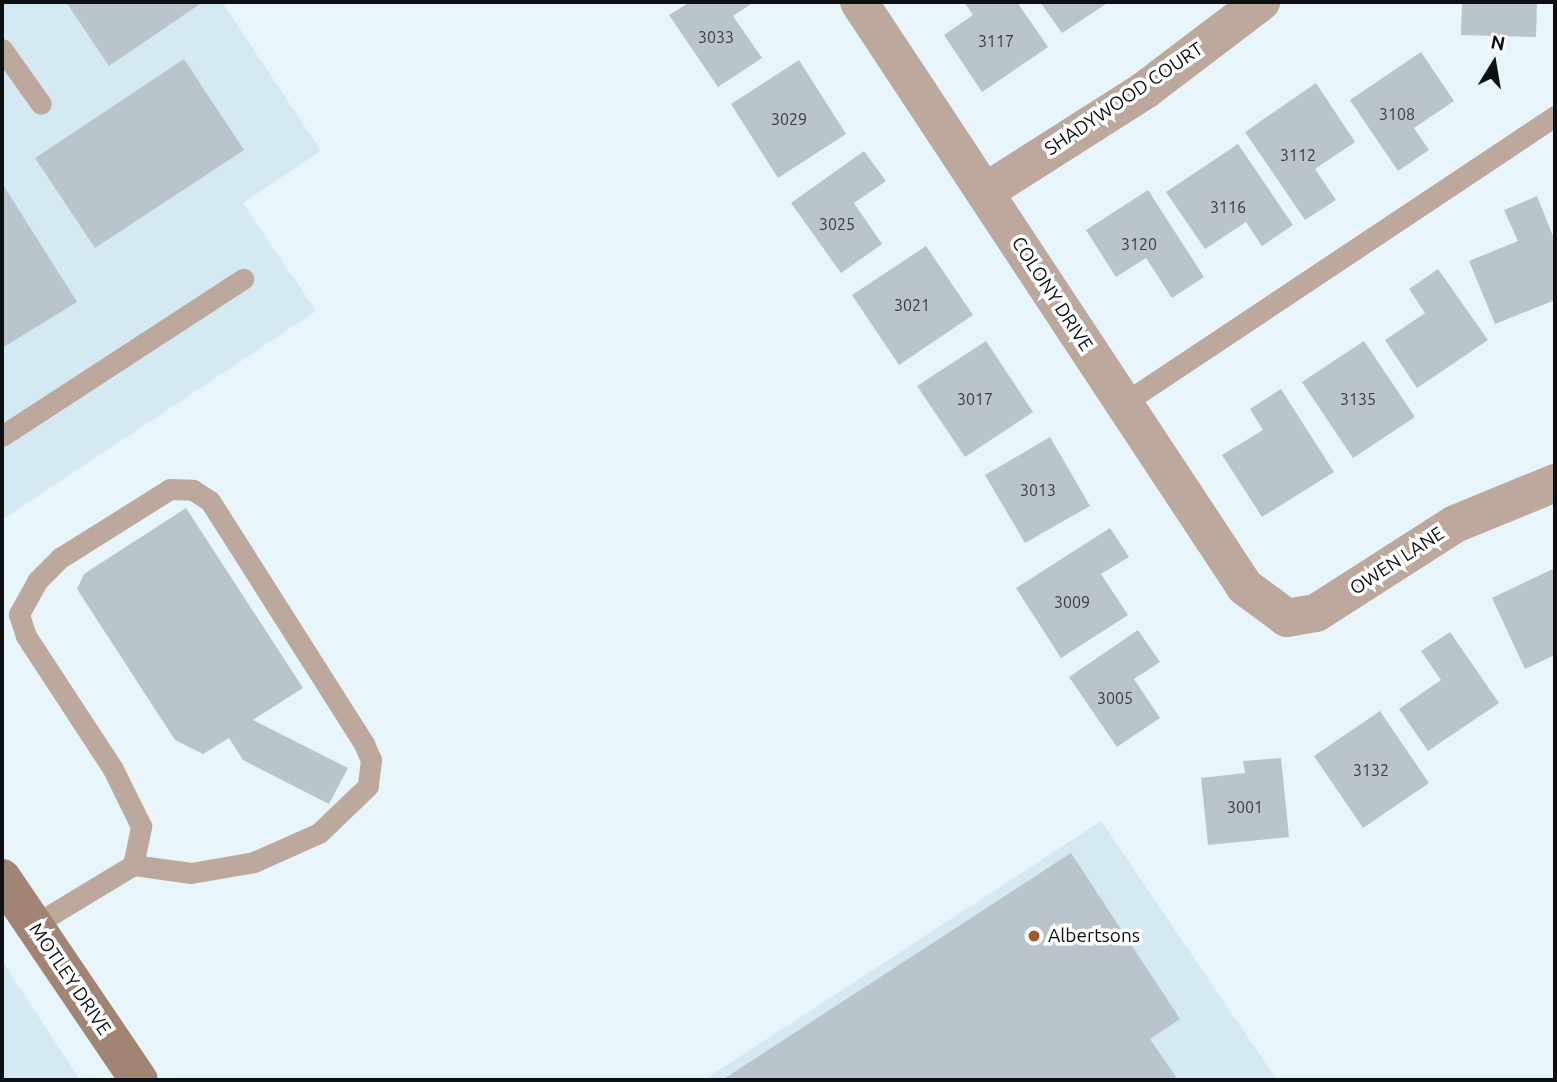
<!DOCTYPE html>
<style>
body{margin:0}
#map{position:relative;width:1557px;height:1082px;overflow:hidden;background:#e8f5fb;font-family:Ubuntu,sans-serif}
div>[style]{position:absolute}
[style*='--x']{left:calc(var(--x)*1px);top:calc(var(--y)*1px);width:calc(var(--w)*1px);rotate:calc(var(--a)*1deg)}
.built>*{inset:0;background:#d4e9f2}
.building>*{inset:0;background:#b9c5cb}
.service>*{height:21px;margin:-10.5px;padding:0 10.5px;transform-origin:10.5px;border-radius:10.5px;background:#bca89c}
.minor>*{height:38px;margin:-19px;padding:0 19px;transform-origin:19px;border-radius:19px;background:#bca89c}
.secondary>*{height:38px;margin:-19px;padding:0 19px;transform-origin:19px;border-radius:19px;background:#a18473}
.dots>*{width:19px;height:19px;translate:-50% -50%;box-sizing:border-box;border:4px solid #fff;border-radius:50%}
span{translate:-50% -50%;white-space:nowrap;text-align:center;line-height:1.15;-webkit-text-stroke:7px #fff;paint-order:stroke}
.number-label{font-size:16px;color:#373d40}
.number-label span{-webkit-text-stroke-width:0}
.street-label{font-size:19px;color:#0c1012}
.poi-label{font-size:19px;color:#0c1012}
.left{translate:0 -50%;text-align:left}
.frame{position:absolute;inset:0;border:4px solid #0c1012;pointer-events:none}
.north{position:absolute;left:1459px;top:28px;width:70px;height:70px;-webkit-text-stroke:5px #fff;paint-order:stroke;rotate:11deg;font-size:19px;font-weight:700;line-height:28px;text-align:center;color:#0c1012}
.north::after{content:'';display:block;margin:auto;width:24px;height:32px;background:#0c1012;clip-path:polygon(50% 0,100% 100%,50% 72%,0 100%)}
</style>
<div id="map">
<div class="built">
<div style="clip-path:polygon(2px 2px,222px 2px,321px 151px,243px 203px,316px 311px,2px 520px)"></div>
<div style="clip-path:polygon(1101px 821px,1277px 1080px,704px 1080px)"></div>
<div style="clip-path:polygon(3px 962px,80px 1080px,2px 1080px)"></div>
</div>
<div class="building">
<div style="clip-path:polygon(66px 2px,198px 2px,200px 4px,109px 66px)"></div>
<div style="clip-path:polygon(690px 2px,754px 2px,733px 16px,762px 58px,718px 87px,669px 15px)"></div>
<div style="clip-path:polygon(964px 2px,1017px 2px,1048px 47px,982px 92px,944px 35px,973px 15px)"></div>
<div style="clip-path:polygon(1040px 2px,1109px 2px,1062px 33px)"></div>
<div style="clip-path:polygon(1462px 2px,1537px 2px,1536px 37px,1461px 35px)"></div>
<div style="clip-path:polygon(1421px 52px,1454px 101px,1414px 128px,1429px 150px,1398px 171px,1350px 100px)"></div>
<div style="clip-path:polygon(184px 59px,244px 150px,95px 248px,35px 158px)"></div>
<div style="clip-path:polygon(799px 60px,846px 134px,778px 178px,731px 104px)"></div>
<div style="clip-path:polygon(1316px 83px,1355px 142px,1315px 169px,1336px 200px,1305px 220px,1245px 132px)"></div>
<div style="clip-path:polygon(1238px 144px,1293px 225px,1262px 246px,1246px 222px,1205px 249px,1166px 192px)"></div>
<div style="clip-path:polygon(864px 151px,886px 181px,854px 203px,882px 244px,841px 273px,791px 203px)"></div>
<div style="clip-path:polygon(2px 183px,77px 302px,2px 348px)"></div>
<div style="clip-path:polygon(1148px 190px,1204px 277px,1172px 298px,1146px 258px,1116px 277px,1086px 230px)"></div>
<div style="clip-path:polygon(1537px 196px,1555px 241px,1555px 300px,1495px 324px,1469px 261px,1518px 241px,1504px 210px)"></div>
<div style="clip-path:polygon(926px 246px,973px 315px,899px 365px,852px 295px)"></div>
<div style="clip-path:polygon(1438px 269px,1488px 340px,1417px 388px,1385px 340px,1425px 313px,1409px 289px)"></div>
<div style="clip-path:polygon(986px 341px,1033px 412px,965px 457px,917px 386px)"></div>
<div style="clip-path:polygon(1364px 341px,1415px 417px,1353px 458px,1302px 382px)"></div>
<div style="clip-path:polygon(1281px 389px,1334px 472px,1262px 517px,1222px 455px,1263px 430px,1250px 409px)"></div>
<div style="clip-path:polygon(1050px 437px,1090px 506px,1025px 543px,985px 475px)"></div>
<div style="clip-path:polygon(186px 508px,303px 688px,253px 720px,348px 768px,329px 804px,243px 760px,229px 738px,203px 754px,175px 740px,77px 589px,84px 574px)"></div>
<div style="clip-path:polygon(1110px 528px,1129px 557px,1101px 574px,1128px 615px,1061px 658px,1016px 588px)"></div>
<div style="clip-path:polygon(1555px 568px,1555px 655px,1525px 669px,1492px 598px)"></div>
<div style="clip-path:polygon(1138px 630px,1160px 662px,1134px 679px,1160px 718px,1117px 747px,1069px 677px)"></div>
<div style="clip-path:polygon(1450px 632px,1499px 703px,1428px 751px,1399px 709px,1441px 680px,1421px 651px)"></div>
<div style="clip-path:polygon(1380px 711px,1429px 783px,1363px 828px,1314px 756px)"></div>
<div style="clip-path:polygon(1281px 758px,1289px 837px,1208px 845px,1201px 778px,1245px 773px,1243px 761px)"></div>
<div style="clip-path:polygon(1071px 853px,1180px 1019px,1150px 1039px,1178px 1080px,722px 1080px)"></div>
</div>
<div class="service">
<div style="--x:2;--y:49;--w:67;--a:54.7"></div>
<div style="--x:1124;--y:403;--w:518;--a:-33.66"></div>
<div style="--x:2;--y:436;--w:288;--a:-33.1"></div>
<div style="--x:34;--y:925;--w:116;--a:-31.2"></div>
<div style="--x:133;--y:865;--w:40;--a:-78"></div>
<div style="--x:141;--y:826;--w:64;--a:-116.2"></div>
<div style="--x:113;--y:769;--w:159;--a:-123.2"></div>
<div style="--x:26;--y:636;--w:23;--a:-108"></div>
<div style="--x:19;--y:614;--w:38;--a:-61"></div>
<div style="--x:37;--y:581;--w:33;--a:-45"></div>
<div style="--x:60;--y:558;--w:130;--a:-32.1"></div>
<div style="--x:170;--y:489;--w:23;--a:2"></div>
<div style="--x:193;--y:490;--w:20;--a:33"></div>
<div style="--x:210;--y:501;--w:288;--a:57.6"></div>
<div style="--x:364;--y:744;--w:17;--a:66"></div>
<div style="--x:371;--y:760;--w:26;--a:97"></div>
<div style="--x:368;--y:786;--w:68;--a:136.2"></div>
<div style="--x:319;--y:833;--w:71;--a:156"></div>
<div style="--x:254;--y:862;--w:64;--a:170.1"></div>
<div style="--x:191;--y:873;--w:59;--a:-172.1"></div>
</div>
<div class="minor">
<div style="--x:859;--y:2;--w:701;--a:56.58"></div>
<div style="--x:1245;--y:587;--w:52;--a:36.4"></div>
<div style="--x:1287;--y:618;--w:29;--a:-10"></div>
<div style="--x:1316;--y:613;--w:165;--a:-32.6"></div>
<div style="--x:1455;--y:524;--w:108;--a:-22.3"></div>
<div style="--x:985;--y:192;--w:190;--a:-32.5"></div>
<div style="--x:1145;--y:90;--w:146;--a:-37.2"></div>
</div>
<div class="secondary">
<div style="--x:2;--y:878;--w:244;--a:55.9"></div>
</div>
<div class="dots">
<div style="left:1034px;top:936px;background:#9e5b2b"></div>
</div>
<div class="number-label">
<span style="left:716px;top:37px">3033</span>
<span style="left:996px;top:41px">3117</span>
<span style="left:1397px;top:114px">3108</span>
<span style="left:789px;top:119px">3029</span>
<span style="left:1298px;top:155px">3112</span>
<span style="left:1228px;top:207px">3116</span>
<span style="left:837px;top:224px">3025</span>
<span style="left:1139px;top:244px">3120</span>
<span style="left:912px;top:305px">3021</span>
<span style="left:975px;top:399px">3017</span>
<span style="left:1358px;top:399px">3135</span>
<span style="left:1038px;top:490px">3013</span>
<span style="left:1072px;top:602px">3009</span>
<span style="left:1115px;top:698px">3005</span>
<span style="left:1371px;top:770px">3132</span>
<span style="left:1245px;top:807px">3001</span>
</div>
<div class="street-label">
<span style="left:1124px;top:99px;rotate:-34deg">SHADYWOOD COURT</span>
<span style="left:1052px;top:294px;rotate:57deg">COLONY DRIVE</span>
<span style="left:1397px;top:561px;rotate:-33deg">OWEN LANE</span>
<span style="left:70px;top:979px;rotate:56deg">MOTLEY DRIVE</span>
</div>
<div class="poi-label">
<span class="left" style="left:1048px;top:936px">Albertsons</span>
</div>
<div class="frame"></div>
<div class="north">N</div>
</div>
